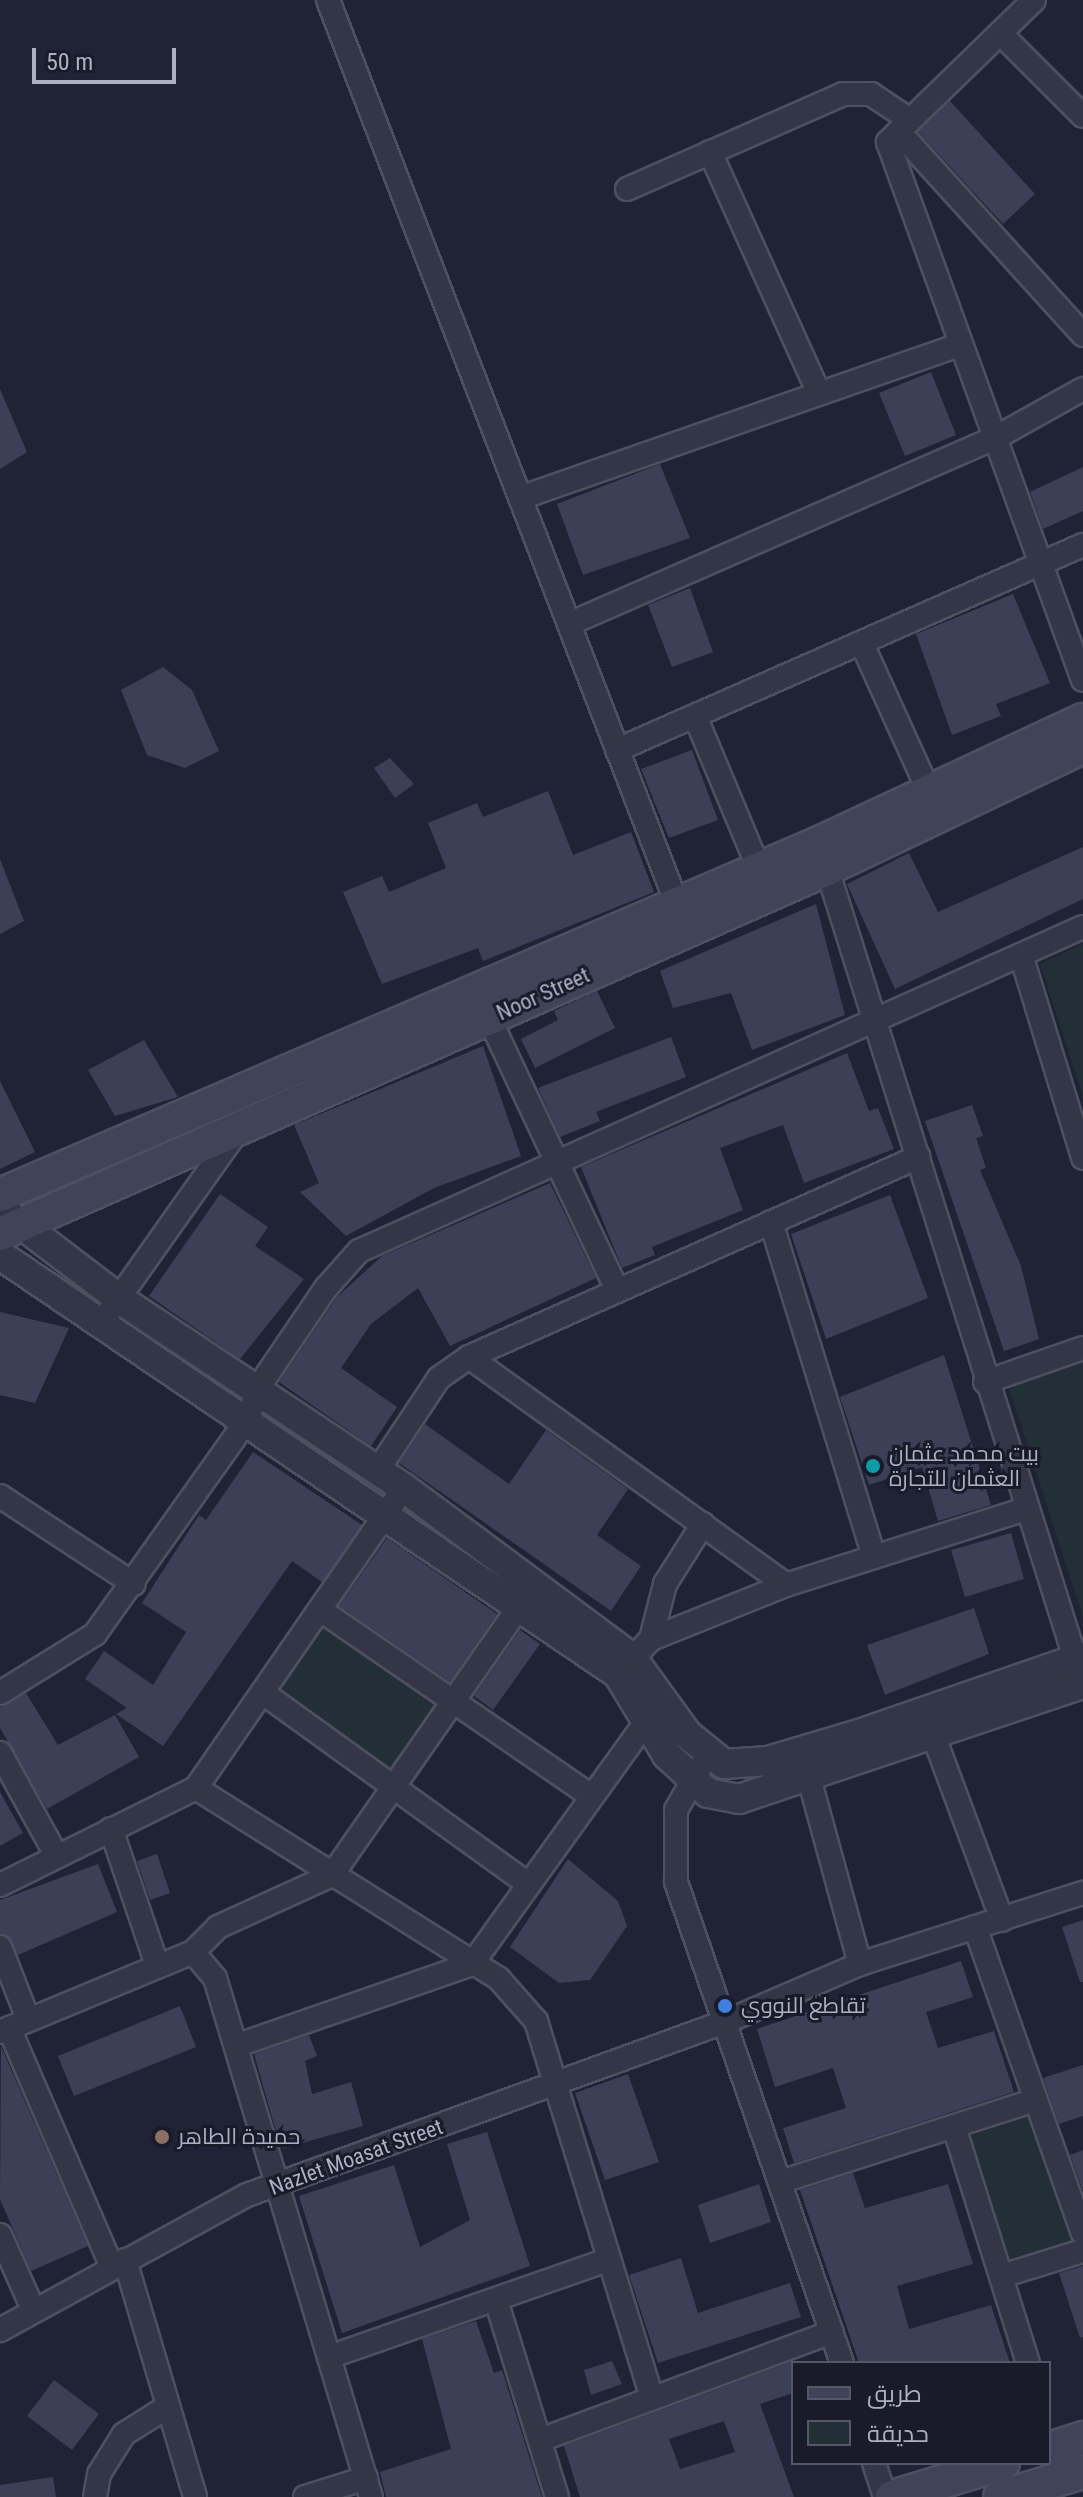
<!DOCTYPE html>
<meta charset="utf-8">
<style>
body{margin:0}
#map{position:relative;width:1083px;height:2497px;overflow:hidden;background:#202336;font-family:"Roboto Condensed",Cairo,sans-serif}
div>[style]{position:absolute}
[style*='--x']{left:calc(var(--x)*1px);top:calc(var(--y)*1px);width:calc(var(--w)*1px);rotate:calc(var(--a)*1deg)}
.green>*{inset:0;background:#222f37}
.building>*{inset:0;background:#3c4056}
.roads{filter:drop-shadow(2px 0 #4e5061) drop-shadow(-2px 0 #4e5061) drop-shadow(0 2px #4e5061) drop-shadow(0 -2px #4e5061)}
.minor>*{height:22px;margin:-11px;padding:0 11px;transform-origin:11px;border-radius:11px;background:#333646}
.tertiary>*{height:28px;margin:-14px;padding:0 14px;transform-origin:14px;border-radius:14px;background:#333646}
.secondary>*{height:32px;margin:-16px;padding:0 16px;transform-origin:16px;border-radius:16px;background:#414459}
.dots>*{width:22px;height:22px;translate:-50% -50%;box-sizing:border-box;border:4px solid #191b2b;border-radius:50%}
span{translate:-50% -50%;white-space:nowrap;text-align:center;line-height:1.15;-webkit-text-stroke:6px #191b2b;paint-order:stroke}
.street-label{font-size:22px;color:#adb0c3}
.poi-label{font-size:22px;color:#adb0c3}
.left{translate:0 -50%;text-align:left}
.legend{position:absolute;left:791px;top:2361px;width:260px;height:104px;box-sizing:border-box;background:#191b2b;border:2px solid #545768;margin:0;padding:10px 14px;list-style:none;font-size:24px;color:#adb0c3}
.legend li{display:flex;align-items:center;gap:16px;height:40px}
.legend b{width:40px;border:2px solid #545768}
.scale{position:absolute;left:32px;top:48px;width:144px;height:36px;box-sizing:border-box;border:4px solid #adb0c3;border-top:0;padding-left:10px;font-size:24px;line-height:28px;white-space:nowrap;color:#adb0c3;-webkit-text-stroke:6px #191b2b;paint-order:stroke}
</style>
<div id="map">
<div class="green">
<div style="clip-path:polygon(1083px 944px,1083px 1096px,1040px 964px)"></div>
<div style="clip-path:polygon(1083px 1361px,1083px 1617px,1008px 1385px)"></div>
<div style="clip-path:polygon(325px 1623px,437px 1702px,391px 1772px,280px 1690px)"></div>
<div style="clip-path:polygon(1031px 2115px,1076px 2245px,1008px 2262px,967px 2137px)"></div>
</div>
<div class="building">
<div style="clip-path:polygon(950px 101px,1035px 194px,1003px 224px,918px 132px)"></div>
<div style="clip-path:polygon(931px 372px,956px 435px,905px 456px,879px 393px)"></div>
<div style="clip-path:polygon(0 389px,27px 452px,0 469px)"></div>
<div style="clip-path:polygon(660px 464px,690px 538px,583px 575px,557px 504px)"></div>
<div style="clip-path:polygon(1083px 467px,1083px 511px,1043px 529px,1030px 492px)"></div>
<div style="clip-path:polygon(690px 588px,713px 652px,672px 667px,648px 605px)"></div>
<div style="clip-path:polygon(1013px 594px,1050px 683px,996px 704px,1001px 716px,952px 735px,916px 634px)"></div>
<div style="clip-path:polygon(163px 667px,192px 690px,219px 751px,185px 768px,147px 755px,121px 690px)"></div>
<div style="clip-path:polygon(692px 750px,718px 820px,669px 838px,641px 769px)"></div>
<div style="clip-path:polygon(390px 758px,414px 784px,395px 798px,374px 768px)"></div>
<div style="clip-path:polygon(548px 791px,573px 855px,631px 832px,654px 892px,483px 961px,478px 948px,382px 984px,343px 892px,382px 876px,389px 892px,446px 868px,428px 823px,477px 803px,483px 817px)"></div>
<div style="clip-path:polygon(1083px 847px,1083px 899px,895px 989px,847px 884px,909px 853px,938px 912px)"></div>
<div style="clip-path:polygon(0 859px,24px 921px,0 934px)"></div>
<div style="clip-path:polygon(816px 904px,845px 1015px,752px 1050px,731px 993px,673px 1008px,660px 971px)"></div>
<div style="clip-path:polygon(597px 991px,615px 1028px,535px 1068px,521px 1039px,558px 1020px,554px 1011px)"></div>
<div style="clip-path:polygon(671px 1037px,686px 1077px,596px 1112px,600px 1121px,560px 1137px,538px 1088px)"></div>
<div style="clip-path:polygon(144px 1040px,178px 1097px,115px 1116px,88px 1070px)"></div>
<div style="clip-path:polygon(483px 1046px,521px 1156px,434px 1188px,346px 1236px,300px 1192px,319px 1183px,294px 1125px)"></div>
<div style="clip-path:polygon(847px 1053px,869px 1111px,878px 1108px,894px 1149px,804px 1183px,783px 1125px,720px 1148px,743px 1210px,652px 1247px,655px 1255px,622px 1268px,581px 1167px)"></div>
<div style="clip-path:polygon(0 1081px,35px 1152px,0 1169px)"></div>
<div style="clip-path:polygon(972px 1105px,983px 1136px,976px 1138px,986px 1168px,980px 1170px,1021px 1266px,1039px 1339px,1004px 1351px,925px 1121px)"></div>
<div style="clip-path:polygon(550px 1183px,596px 1278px,450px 1346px,418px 1288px,371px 1324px,341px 1368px,397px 1407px,371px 1446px,279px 1382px,337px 1297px,382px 1256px)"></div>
<div style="clip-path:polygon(220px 1194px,268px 1227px,255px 1246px,304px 1279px,240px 1359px,149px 1296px)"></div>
<div style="clip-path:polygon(890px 1195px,928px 1298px,826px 1339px,791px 1234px)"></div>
<div style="clip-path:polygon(0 1312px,69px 1328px,35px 1403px,0 1395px)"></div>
<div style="clip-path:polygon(944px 1355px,991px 1505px,938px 1521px,922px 1467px,869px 1485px,840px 1397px)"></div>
<div style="clip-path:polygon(425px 1424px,509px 1484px,546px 1430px,628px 1489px,597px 1535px,641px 1566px,611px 1611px,399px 1463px)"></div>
<div style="clip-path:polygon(253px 1452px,362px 1525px,322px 1582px,292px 1561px,163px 1746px,116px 1714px,127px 1708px,85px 1679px,104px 1651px,153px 1685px,186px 1632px,142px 1603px,199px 1515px,206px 1520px)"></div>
<div style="clip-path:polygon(1011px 1533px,1024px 1579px,965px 1597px,951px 1550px)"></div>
<div style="clip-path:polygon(387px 1538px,497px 1614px,450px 1682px,339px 1606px)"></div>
<div style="clip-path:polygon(974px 1608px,989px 1654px,885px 1695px,867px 1645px)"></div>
<div style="clip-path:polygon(520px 1630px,540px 1644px,493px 1710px,474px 1696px)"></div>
<div style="clip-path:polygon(26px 1693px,58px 1745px,115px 1715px,139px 1757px,47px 1809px,0 1728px,0 1707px)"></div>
<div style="clip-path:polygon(0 1792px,23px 1833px,0 1846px)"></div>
<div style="clip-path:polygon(157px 1854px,170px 1893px,150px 1900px,137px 1861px)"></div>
<div style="clip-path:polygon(568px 1859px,618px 1901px,627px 1926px,590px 1980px,559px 1983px,510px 1947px)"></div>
<div style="clip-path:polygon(98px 1864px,117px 1912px,18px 1955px,0 1933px,0 1900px)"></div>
<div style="clip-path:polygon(1083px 1920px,1083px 1982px,1080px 1982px,1062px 1927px)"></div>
<div style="clip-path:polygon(961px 1961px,973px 1997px,926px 2012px,938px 2048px,994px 2031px,1014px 2092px,794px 2163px,783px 2128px,846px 2108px,833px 2068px,775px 2087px,757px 2029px)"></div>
<div style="clip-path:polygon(180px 2006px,196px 2047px,74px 2096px,58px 2056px)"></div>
<div style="clip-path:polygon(309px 2035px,317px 2056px,305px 2061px,312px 2094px,351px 2082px,363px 2126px,281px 2149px,254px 2054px)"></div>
<div style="clip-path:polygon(1px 2046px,88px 2246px,31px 2271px,0 2199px)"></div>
<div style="clip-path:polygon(1083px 2065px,1083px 2116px,1059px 2124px,1043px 2078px)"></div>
<div style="clip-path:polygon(628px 2074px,659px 2162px,605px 2180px,575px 2093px)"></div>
<div style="clip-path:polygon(487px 2132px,530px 2266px,342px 2333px,299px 2196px,394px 2165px,420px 2247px,470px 2220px,447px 2144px)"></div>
<div style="clip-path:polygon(1083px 2150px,1083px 2191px,1070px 2155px)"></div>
<div style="clip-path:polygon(853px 2173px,865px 2208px,948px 2184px,973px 2264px,897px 2286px,909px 2329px,991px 2305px,1010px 2363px,859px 2363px,800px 2190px)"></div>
<div style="clip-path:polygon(759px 2184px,771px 2222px,710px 2243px,698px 2205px)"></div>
<div style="clip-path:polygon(681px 2258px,698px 2313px,790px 2283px,801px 2317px,658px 2363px,629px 2275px)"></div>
<div style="clip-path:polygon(1083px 2266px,1083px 2337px,1080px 2338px,1059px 2273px)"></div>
<div style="clip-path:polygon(476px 2321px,494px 2373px,502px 2370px,542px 2497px,386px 2497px,380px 2472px,451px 2449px,422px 2339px)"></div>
<div style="clip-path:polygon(612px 2361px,622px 2384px,591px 2395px,584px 2370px)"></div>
<div style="clip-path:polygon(evenodd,793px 2361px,793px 2393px,760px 2404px,794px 2497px,580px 2497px,564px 2446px,793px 2361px,724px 2421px,735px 2452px,680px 2469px,669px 2439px,724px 2421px)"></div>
<div style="clip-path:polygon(54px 2380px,99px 2414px,72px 2450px,27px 2416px)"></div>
<div style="clip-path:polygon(53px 2477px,56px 2497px,0 2497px,0 2485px)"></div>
</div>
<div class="roads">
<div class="minor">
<div style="--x:328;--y:0;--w:969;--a:68.89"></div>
<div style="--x:1034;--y:0;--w:204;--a:135.8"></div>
<div style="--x:888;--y:142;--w:572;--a:70.08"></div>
<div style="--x:1000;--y:33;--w:117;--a:45"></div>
<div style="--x:899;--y:132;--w:274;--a:47.8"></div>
<div style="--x:710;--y:152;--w:265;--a:65.7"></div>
<div style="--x:627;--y:189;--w:236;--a:-23.7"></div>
<div style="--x:843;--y:94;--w:28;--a:0"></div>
<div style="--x:871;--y:94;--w:47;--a:33.7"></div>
<div style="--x:520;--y:498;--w:467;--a:-19.2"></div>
<div style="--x:569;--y:624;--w:467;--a:-23.6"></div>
<div style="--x:997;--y:437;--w:98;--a:-29.2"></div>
<div style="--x:862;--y:644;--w:162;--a:65.6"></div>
<div style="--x:695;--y:716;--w:166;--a:67.3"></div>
<div style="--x:617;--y:750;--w:509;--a:-23.75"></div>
<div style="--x:823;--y:856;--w:857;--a:72.56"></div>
<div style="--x:1022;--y:958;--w:209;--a:73"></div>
<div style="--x:489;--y:1018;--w:301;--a:64.8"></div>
<div style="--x:771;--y:1222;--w:350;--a:72.9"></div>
<div style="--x:109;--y:1312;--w:222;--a:-54.7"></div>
<div style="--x:469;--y:1357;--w:390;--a:35.7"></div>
<div style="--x:985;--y:1382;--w:104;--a:-19.1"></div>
<div style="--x:378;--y:1470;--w:110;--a:-56.5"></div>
<div style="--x:439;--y:1378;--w:37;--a:-35"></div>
<div style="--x:469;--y:1357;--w:492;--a:-24"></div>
<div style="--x:0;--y:1496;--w:160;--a:33.3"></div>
<div style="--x:322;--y:1611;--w:325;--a:34.5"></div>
<div style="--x:651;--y:1639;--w:57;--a:-75.7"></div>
<div style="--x:665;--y:1584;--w:71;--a:-57.7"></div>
<div style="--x:622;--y:1670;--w:42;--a:-46.9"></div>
<div style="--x:651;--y:1639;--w:145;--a:-21.8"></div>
<div style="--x:786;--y:1585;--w:252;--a:-17.6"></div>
<div style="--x:0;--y:1693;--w:112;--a:-31.8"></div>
<div style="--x:95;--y:1634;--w:264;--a:-54.6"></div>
<div style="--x:248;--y:1419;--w:33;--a:-72"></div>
<div style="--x:258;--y:1388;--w:121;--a:-55.8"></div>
<div style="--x:326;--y:1288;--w:50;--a:-48.3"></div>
<div style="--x:359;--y:1251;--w:793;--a:-24.11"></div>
<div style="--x:266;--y:1695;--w:319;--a:35.8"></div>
<div style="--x:934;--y:1737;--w:195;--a:69.6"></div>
<div style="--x:0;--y:1753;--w:114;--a:61.2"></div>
<div style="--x:707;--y:1756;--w:62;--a:119.9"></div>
<div style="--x:676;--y:1810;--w:72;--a:90"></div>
<div style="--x:676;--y:1882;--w:509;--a:70.96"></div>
<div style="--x:809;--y:1778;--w:193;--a:74.7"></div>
<div style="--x:196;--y:1788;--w:358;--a:32.2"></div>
<div style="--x:499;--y:1979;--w:56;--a:48.6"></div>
<div style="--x:536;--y:2021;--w:395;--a:72.9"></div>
<div style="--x:111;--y:1829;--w:144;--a:71.3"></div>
<div style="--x:0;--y:1885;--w:219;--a:-26.3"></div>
<div style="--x:196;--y:1788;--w:365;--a:-55.3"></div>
<div style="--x:975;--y:1927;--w:324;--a:70.6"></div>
<div style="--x:0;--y:1947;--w:77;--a:68.7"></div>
<div style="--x:193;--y:1952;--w:35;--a:-45"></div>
<div style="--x:218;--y:1927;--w:125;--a:-24.5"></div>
<div style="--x:332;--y:1875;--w:327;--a:-55.1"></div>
<div style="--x:9;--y:2028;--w:260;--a:66.7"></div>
<div style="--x:0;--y:2032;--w:209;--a:-22.5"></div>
<div style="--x:193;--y:1952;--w:34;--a:50"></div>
<div style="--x:215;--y:1978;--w:542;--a:73.27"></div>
<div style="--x:238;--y:2045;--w:248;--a:-19.1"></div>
<div style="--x:472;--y:1964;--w:312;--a:-54.3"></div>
<div style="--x:955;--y:2130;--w:244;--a:72.6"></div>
<div style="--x:783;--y:2181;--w:265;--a:-17.8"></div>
<div style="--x:0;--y:2235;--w:81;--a:66"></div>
<div style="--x:125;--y:2260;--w:247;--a:73.5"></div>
<div style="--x:1002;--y:2276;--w:85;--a:-17.2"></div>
<div style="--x:496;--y:2300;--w:206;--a:72.8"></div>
<div style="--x:0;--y:2330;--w:281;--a:-28.7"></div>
<div style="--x:247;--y:2195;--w:514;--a:-19.92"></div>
<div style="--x:730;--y:2020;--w:142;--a:-23.3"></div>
<div style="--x:860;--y:1964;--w:234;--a:-17.7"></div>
<div style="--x:329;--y:2357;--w:295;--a:-19.2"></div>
<div style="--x:540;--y:2440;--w:311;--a:-20.3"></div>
<div style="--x:874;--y:2463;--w:36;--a:72"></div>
<div style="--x:95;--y:2497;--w:23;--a:-80"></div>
<div style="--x:99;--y:2474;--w:47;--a:-58"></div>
<div style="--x:124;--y:2434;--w:47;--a:-32"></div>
<div style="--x:305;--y:2497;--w:64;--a:-17.3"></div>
</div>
<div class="tertiary">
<div style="--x:0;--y:1208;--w:148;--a:37.3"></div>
<div style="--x:118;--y:1298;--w:343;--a:33.6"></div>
<div style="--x:404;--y:1488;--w:284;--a:36.7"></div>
<div style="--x:632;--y:1658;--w:95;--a:54"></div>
<div style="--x:688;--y:1735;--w:46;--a:38.9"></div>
<div style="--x:724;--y:1764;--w:44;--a:-3.9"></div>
<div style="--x:768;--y:1761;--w:95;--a:-16.5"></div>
<div style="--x:859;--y:1734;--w:237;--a:-19"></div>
<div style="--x:0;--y:1255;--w:747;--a:34.14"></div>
<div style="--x:618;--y:1674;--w:95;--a:58.8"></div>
<div style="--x:667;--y:1755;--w:56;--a:42.8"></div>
<div style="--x:708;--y:1793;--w:32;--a:11"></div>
<div style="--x:739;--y:1799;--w:363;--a:-18.5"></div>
</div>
<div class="secondary">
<div style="--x:0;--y:1195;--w:891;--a:-23.26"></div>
<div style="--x:819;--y:843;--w:291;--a:-25"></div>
<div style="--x:0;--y:1234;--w:904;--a:-23.81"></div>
<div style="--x:827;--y:869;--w:284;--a:-25.5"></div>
<div style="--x:1049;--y:2449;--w:36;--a:-18"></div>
<div style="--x:892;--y:2497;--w:116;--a:-17"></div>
<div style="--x:1000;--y:2497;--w:87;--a:-16.8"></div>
</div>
</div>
<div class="dots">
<div style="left:873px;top:1466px;background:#0f9aa8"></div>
<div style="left:725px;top:2006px;background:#3f7fe0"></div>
<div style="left:162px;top:2137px;background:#8d6e63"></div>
</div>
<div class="street-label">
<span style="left:543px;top:994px;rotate:-24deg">Noor Street</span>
<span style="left:356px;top:2157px;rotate:-20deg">Nazlet Moasat Street</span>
</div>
<div class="poi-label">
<span class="left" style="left:889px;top:1466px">بيت محمد عثمان<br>العثمان للتجارة</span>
<span class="left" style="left:741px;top:2006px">تقاطع النووي</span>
<span class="left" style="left:178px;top:2137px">حميدة الطاهر</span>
</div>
<ul class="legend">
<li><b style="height:10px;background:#414459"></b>طريق</li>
<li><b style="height:22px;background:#222f37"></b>حديقة</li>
</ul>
<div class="scale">50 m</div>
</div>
